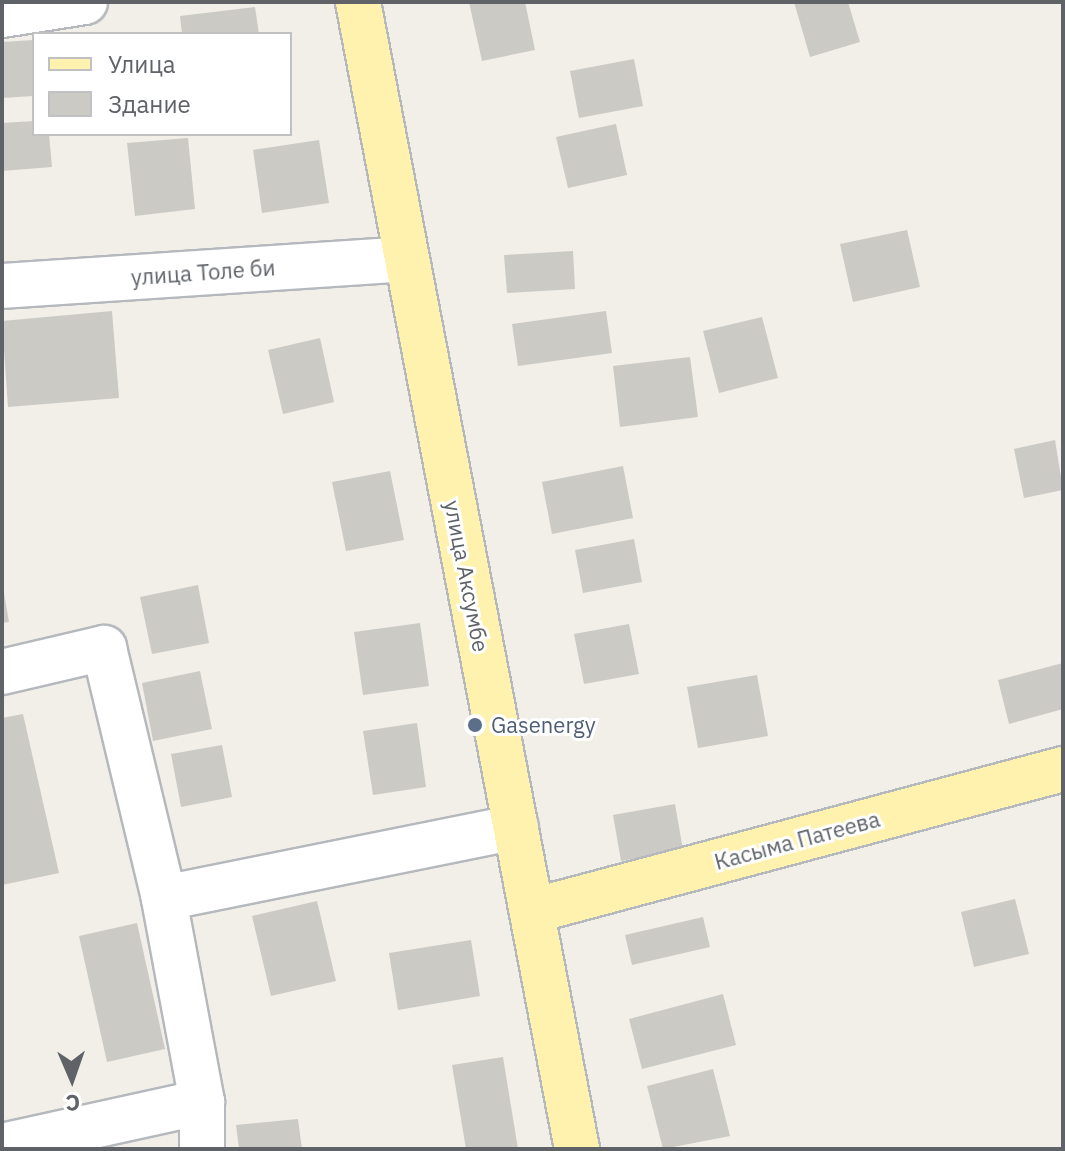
<!DOCTYPE html>
<meta charset="utf-8">
<style>
body{margin:0}
#map{position:relative;width:1065px;height:1151px;overflow:hidden;background:#f1efe8;font-family:"IBM Plex Sans",sans-serif}
div>[style]{position:absolute}
[style*='--x']{left:calc(var(--x)*1px);top:calc(var(--y)*1px);width:calc(var(--w)*1px);rotate:calc(var(--a)*1deg)}
.building>*{inset:0;background:#cccac5}
.roads{filter:drop-shadow(2px 0 #b5b8bc) drop-shadow(-2px 0 #b5b8bc) drop-shadow(0 2px #b5b8bc) drop-shadow(0 -2px #b5b8bc)}
.minor>*{height:44px;margin:-22px;padding:0 22px;transform-origin:22px;border-radius:22px;background:#fff}
.major>*{height:44px;margin:-22px;padding:0 22px;transform-origin:22px;border-radius:22px;background:#fff2af}
.dots>*{width:22px;height:22px;translate:-50% -50%;box-sizing:border-box;border:4px solid #fff;border-radius:50%}
span{translate:-50% -50%;white-space:nowrap;text-align:center;line-height:1.15;-webkit-text-stroke:6px #fff;paint-order:stroke}
.street-label{font-size:22px;color:#5f6368}
.service-label{font-size:22px;color:#4e5e75}
.left{translate:0 -50%;text-align:left}
.frame{position:absolute;inset:0;border:4px solid #5f6368;pointer-events:none}
.legend{position:absolute;left:32px;top:32px;width:260px;height:104px;box-sizing:border-box;background:#fff;border:2px solid #bfc1c3;margin:0;padding:10px 14px;list-style:none;font-size:24px;color:#5f6368}
.legend li{display:flex;align-items:center;gap:16px;height:40px}
.legend b{width:40px;border:2px solid #bfc1c3}
.north{position:absolute;left:32px;top:1039px;width:80px;height:80px;-webkit-text-stroke:6px #fff;paint-order:stroke;rotate:178deg;font-size:22px;font-weight:700;line-height:32px;text-align:center;color:#5f6368}
.north::after{content:'';display:block;margin:auto;width:28px;height:36px;background:#5f6368;clip-path:polygon(50% 0,100% 100%,50% 72%,0 100%)}
</style>
<div id="map">
<div class="building">
<div style="clip-path:polygon(469px 2px,525px 2px,535px 50px,482px 61px)"></div>
<div style="clip-path:polygon(794px 2px,848px 2px,860px 42px,810px 57px)"></div>
<div style="clip-path:polygon(255px 7px,259px 34px,182px 34px,180px 16px)"></div>
<div style="clip-path:polygon(34px 40px,34px 96px,2px 98px,2px 42px)"></div>
<div style="clip-path:polygon(634px 59px,643px 106px,579px 118px,570px 71px)"></div>
<div style="clip-path:polygon(34px 121px,34px 134px,49px 134px,52px 167px,2px 171px,2px 123px)"></div>
<div style="clip-path:polygon(616px 124px,627px 175px,568px 188px,556px 137px)"></div>
<div style="clip-path:polygon(188px 138px,195px 209px,135px 216px,127px 143px)"></div>
<div style="clip-path:polygon(319px 140px,329px 203px,262px 213px,253px 150px)"></div>
<div style="clip-path:polygon(907px 230px,920px 287px,853px 302px,840px 244px)"></div>
<div style="clip-path:polygon(573px 251px,575px 289px,507px 293px,504px 255px)"></div>
<div style="clip-path:polygon(112px 311px,119px 398px,8px 407px,2px 321px)"></div>
<div style="clip-path:polygon(606px 311px,612px 353px,518px 366px,512px 324px)"></div>
<div style="clip-path:polygon(762px 317px,778px 378px,719px 393px,703px 331px)"></div>
<div style="clip-path:polygon(320px 338px,334px 402px,283px 414px,268px 350px)"></div>
<div style="clip-path:polygon(690px 357px,698px 417px,620px 427px,613px 366px)"></div>
<div style="clip-path:polygon(1055px 440px,1063px 490px,1024px 498px,1014px 449px)"></div>
<div style="clip-path:polygon(623px 466px,633px 518px,552px 534px,542px 482px)"></div>
<div style="clip-path:polygon(390px 471px,404px 540px,346px 551px,332px 482px)"></div>
<div style="clip-path:polygon(634px 539px,642px 582px,583px 593px,575px 550px)"></div>
<div style="clip-path:polygon(198px 585px,209px 643px,152px 654px,140px 597px)"></div>
<div style="clip-path:polygon(4px 593px,9px 622px,2px 623px,2px 594px)"></div>
<div style="clip-path:polygon(420px 623px,429px 686px,363px 695px,354px 632px)"></div>
<div style="clip-path:polygon(629px 624px,639px 674px,584px 684px,574px 634px)"></div>
<div style="clip-path:polygon(1063px 663px,1063px 709px,1009px 724px,998px 680px)"></div>
<div style="clip-path:polygon(200px 671px,212px 729px,153px 741px,142px 683px)"></div>
<div style="clip-path:polygon(757px 675px,768px 736px,698px 748px,687px 687px)"></div>
<div style="clip-path:polygon(23px 714px,59px 873px,2px 885px,2px 718px)"></div>
<div style="clip-path:polygon(417px 723px,426px 787px,373px 795px,363px 731px)"></div>
<div style="clip-path:polygon(222px 745px,232px 797px,181px 807px,171px 754px)"></div>
<div style="clip-path:polygon(675px 804px,683px 850px,621px 861px,613px 815px)"></div>
<div style="clip-path:polygon(1015px 899px,1029px 954px,974px 967px,961px 912px)"></div>
<div style="clip-path:polygon(317px 901px,336px 981px,271px 996px,252px 916px)"></div>
<div style="clip-path:polygon(703px 917px,710px 947px,632px 965px,625px 935px)"></div>
<div style="clip-path:polygon(137px 923px,165px 1049px,107px 1062px,79px 936px)"></div>
<div style="clip-path:polygon(471px 940px,480px 996px,398px 1010px,389px 953px)"></div>
<div style="clip-path:polygon(723px 994px,736px 1045px,642px 1069px,629px 1019px)"></div>
<div style="clip-path:polygon(503px 1057px,518px 1149px,466px 1149px,452px 1065px)"></div>
<div style="clip-path:polygon(713px 1069px,730px 1136px,663px 1149px,647px 1086px)"></div>
<div style="clip-path:polygon(298px 1119px,302px 1149px,239px 1149px,236px 1125px)"></div>
</div>
<div class="roads">
<div class="minor">
<div style="--x:2;--y:15;--w:84;--a:-8.9"></div>
<div style="--x:2;--y:286;--w:404;--a:-3.8"></div>
<div style="--x:2;--y:672;--w:105;--a:-13.2"></div>
<div style="--x:104;--y:648;--w:257;--a:76.5"></div>
<div style="--x:164;--y:898;--w:359;--a:-11.4"></div>
<div style="--x:202;--y:1102;--w:47;--a:90"></div>
<div style="--x:2;--y:1146;--w:205;--a:-12.4"></div>
<div style="--x:202;--y:1102;--w:208;--a:-100.6"></div>
</div>
<div class="major">
<div style="--x:358;--y:2;--w:1168;--a:79.19"></div>
<div style="--x:532;--y:911;--w:550;--a:-14.97"></div>
</div>
</div>
<div class="dots">
<div style="left:475px;top:725px;background:#5c6f8a"></div>
</div>
<div class="street-label">
<span style="left:203px;top:272px;rotate:-4deg">улица Толе би</span>
<span style="left:467px;top:576px;rotate:79deg">улица Аксумбе</span>
<span style="left:797px;top:840px;rotate:-15deg">Касыма Патеева</span>
</div>
<div class="service-label">
<span class="left" style="left:491px;top:725px">Gasenergy</span>
</div>
<div class="frame"></div>
<ul class="legend">
<li><b style="height:10px;background:#fff2af"></b>Улица</li>
<li><b style="height:22px;background:#cccac5"></b>Здание</li>
</ul>
<div class="north">С</div>
</div>
